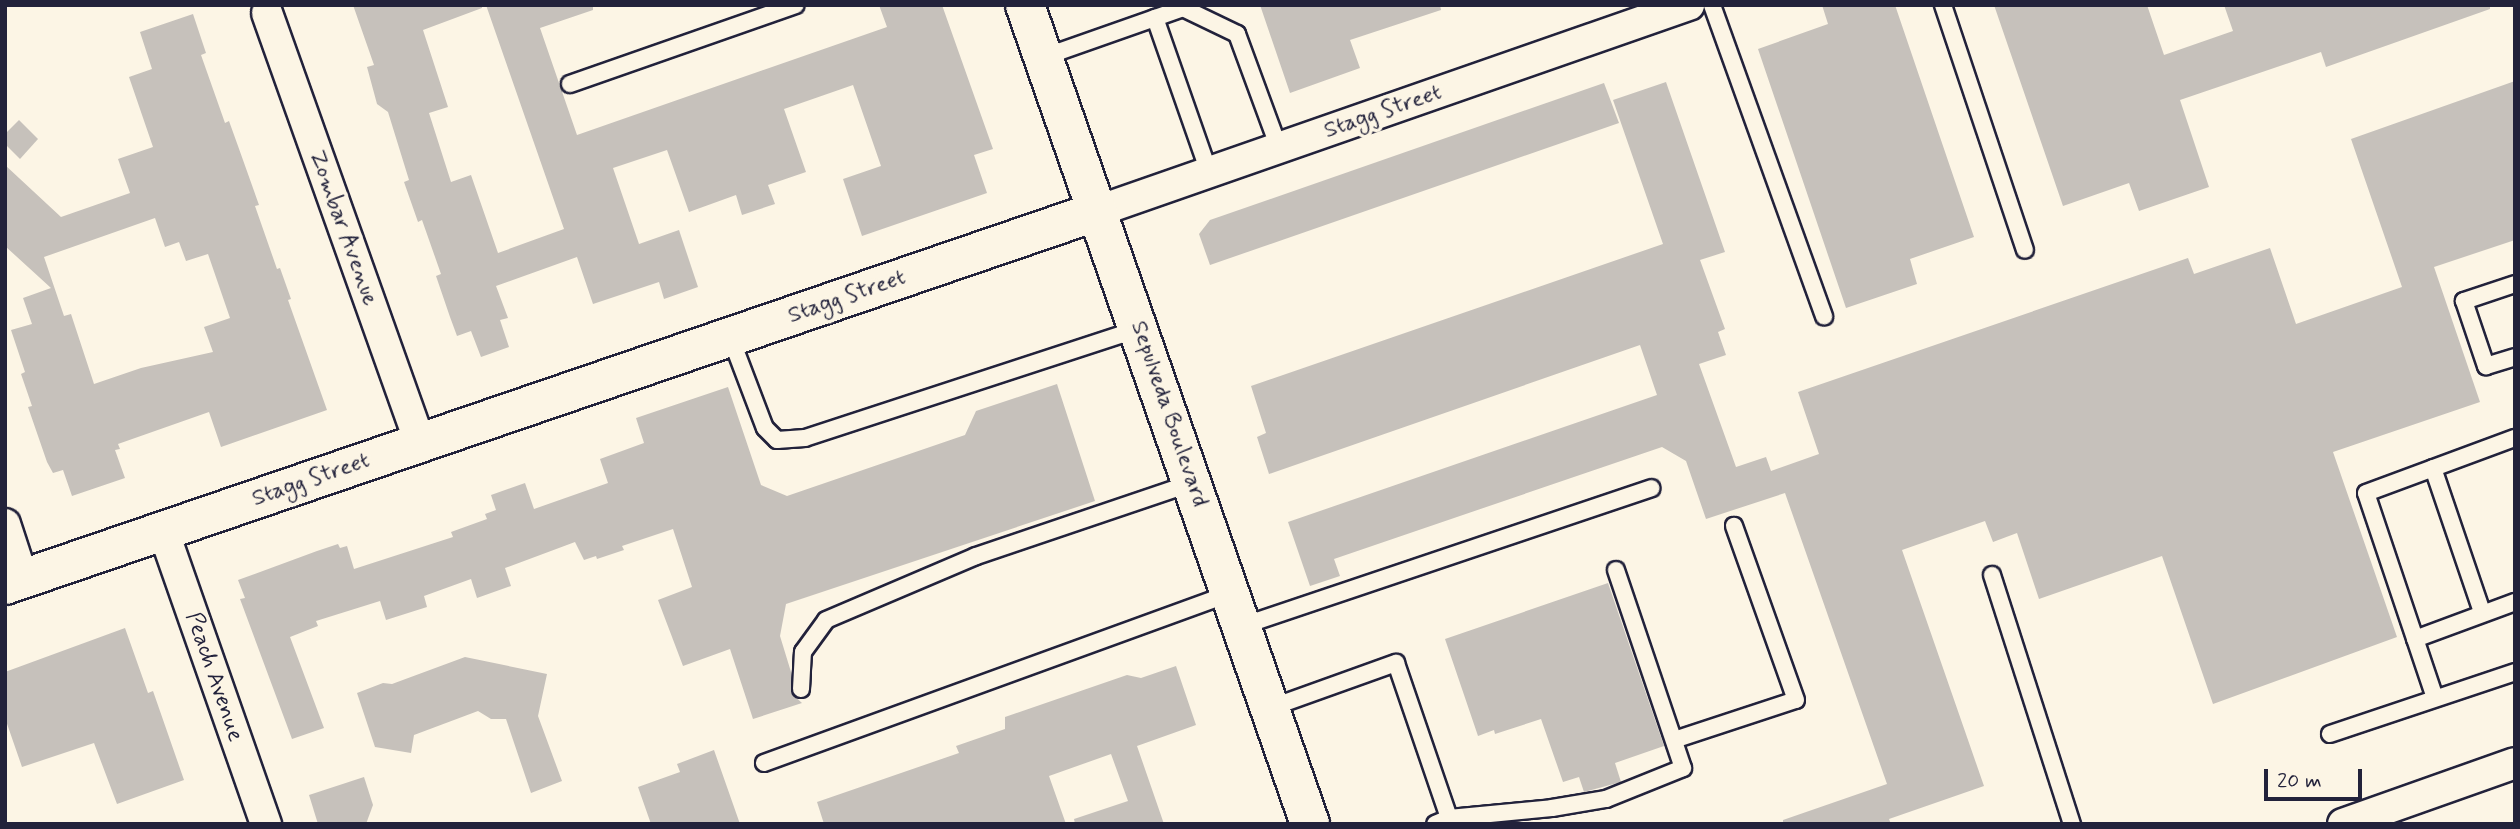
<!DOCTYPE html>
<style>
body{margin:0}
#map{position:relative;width:2520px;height:829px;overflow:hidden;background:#fcf5e5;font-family:Mynerve,sans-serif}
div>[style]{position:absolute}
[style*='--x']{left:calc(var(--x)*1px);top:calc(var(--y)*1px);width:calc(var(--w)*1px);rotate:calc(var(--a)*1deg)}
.building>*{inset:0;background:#c6c1bb}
.roads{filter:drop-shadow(2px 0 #22223b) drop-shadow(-2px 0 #22223b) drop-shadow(0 2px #22223b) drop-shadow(0 -2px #22223b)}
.lane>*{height:16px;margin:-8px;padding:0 8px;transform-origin:8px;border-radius:8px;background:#fcf5e5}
.street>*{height:30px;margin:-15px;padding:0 15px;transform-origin:15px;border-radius:15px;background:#fcf5e5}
.secondary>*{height:38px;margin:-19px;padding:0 19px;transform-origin:19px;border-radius:19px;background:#fcf5e5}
.primary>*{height:38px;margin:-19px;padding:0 19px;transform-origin:19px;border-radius:19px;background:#fcf5e5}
span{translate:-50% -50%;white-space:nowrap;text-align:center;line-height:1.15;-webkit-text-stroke:7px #fcf5e5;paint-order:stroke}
.street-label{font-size:23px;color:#22223b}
.frame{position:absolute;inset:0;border:7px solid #22223b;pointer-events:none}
.scale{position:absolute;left:2264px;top:769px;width:98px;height:32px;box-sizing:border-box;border:4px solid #22223b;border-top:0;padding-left:9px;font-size:21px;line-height:24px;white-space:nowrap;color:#22223b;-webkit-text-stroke:5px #fcf5e5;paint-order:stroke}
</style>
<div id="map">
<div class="building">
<div style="clip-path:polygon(353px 5px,482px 5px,482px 8px,423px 30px,448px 107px,429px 113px,451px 182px,471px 175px,498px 253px,564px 229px,486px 5px,593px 5px,593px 10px,540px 28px,577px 135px,887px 27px,879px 5px,942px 5px,993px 149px,974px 155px,987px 193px,862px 236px,843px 179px,881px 166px,853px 85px,784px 109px,806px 172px,768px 185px,775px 204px,742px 215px,736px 195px,689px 212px,667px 150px,613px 168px,639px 244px,679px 230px,698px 287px,664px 299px,659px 282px,593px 304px,577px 257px,496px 286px,508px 318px,500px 320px,509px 347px,481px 357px,471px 331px,457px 336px,450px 317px,436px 276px,441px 274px,422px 220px,418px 222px,404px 182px,409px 180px,388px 112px,377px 104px,367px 67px,374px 65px)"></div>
<div style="clip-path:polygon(1260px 5px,1440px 5px,1441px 10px,1350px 40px,1360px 68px,1290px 93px)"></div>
<div style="clip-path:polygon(1822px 5px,1895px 5px,1974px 237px,1910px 259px,1917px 284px,1846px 308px,1758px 49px,1828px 24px)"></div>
<div style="clip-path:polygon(1994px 5px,2147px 5px,2164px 55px,2233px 31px,2224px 5px,2490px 5px,2490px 9px,2326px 67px,2321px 52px,2180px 100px,2209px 187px,2139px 211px,2129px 183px,2063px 206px)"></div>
<div style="clip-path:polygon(evenodd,193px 14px,206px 53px,201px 55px,225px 123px,229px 121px,238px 146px,259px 205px,255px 206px,277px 269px,280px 268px,291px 299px,288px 300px,327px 410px,221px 447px,209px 412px,118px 444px,120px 449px,115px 450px,125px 478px,72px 496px,63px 470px,53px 473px,47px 462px,28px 407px,32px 406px,21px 374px,25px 372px,11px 330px,32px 324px,23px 298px,51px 288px,5px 246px,5px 165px,61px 217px,130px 193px,118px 159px,153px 147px,129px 77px,152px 69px,140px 32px,193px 14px,155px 218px,165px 247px,179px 242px,186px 261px,208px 254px,230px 318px,204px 327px,213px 352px,141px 368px,94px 384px,71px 314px,64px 316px,44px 257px,155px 218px)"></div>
<div style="clip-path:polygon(2515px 81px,2515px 240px,2434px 267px,2480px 402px,2333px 452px,2397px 637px,2213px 704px,2162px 556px,2039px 599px,2017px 533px,1993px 542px,1985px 521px,1902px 550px,1984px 786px,1889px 819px,1891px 824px,1783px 824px,1783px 820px,1887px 784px,1785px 493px,1706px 519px,1686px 461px,1662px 447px,1334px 559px,1340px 576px,1310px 586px,1288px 522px,1657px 395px,1640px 345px,1269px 474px,1257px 437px,1266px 433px,1251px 386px,1663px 244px,1613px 100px,1666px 82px,1725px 252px,1700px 260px,1725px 329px,1718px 332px,1726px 355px,1699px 364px,1736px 467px,1766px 457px,1771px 471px,1819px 454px,1798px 392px,2188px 258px,2194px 274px,2270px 248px,2296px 324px,2402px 287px,2351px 139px)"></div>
<div style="clip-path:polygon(1604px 83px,1619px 123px,1210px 265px,1199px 234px,1210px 220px)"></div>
<div style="clip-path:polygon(19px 120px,38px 139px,20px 159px,5px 144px,5px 134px)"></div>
<div style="clip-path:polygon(1057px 384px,1095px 501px,786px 604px,780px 636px,791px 672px,791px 693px,802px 703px,753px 719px,730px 649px,683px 666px,658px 600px,692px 587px,673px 529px,622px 546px,624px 550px,597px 559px,596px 556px,584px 560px,575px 542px,505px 568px,511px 586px,477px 598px,471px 579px,424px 596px,427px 607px,386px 620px,380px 601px,316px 621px,318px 626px,290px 637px,324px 728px,292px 739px,240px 599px,245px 598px,238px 580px,317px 551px,338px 544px,340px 548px,347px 546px,354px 569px,453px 537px,451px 532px,487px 519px,485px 514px,496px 510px,491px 495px,525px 483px,534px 509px,608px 483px,600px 459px,644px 443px,636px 418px,728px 387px,761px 485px,787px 496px,965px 435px,976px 411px)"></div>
<div style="clip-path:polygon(1608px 583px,1664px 746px,1615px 763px,1621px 782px,1584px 792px,1579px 777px,1563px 782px,1541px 719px,1495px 734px,1494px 730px,1478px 736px,1445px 639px)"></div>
<div style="clip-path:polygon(125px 628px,148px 693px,153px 691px,184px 780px,117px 804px,94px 743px,22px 767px,5px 718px,5px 672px)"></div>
<div style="clip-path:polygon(465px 657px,547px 674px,538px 716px,562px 781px,531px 793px,506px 719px,491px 719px,478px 711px,414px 735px,411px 753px,375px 747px,357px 693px,383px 683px,392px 684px)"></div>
<div style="clip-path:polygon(1176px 666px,1196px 725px,1137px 746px,1164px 824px,1075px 824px,1074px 819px,1128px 801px,1111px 754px,1049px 776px,1066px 824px,824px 824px,817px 802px,959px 753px,956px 746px,1005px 729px,1005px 717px,1127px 675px,1141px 678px)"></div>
<div style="clip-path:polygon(714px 750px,740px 824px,651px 824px,638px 787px,680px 772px,677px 764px)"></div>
<div style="clip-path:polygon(364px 777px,373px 805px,366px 824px,318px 824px,309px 795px)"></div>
</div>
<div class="roads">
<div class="lane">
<div style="--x:1712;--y:5;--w:331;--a:70.2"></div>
<div style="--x:1943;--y:5;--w:258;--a:71.5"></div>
<div style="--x:1155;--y:18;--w:163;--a:70.7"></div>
<div style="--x:1044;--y:57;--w:147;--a:-19.4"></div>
<div style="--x:1183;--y:8;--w:60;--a:25.7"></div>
<div style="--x:1237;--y:34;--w:121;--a:69.8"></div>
<div style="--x:570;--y:84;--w:239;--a:-19.3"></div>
<div style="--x:2515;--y:284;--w:54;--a:161.6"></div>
<div style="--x:2464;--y:301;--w:69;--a:71.3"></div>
<div style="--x:2486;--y:366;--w:30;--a:-17"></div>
<div style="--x:730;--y:336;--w:98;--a:69.2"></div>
<div style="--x:765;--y:428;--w:17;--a:45"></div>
<div style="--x:777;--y:440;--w:28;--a:-4"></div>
<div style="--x:805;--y:438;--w:351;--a:-18.1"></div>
<div style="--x:2433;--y:468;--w:152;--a:71.2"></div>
<div style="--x:1992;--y:575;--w:262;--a:72.2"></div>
<div style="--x:1242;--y:626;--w:432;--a:-18.6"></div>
<div style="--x:2415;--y:639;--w:107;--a:-20.3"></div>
<div style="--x:801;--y:689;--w:37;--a:-87"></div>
<div style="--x:803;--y:652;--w:39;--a:-54"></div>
<div style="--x:826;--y:620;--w:163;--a:-23.1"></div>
<div style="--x:976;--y:556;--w:228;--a:-18.7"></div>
<div style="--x:2435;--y:698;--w:216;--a:-108.6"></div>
<div style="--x:2366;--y:493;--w:159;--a:-20.3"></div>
<div style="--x:1270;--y:708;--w:134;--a:-19.7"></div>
<div style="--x:1396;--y:663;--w:164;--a:71.1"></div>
<div style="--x:1449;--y:818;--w:15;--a:157"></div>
<div style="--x:2330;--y:734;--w:195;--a:-18.5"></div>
<div style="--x:1674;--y:740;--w:128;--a:-18.2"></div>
<div style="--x:1796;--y:700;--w:185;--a:-109.6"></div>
<div style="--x:764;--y:763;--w:495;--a:-20"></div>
<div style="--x:1449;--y:818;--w:103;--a:-5.5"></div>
<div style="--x:1552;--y:808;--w:55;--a:-9.5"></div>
<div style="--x:1606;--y:799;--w:83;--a:-21.9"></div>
<div style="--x:1683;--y:768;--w:209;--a:-108.7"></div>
</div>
<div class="street">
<div style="--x:267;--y:13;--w:456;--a:70.4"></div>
<div style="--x:1098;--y:211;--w:626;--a:-19.22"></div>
<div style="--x:5;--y:524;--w:58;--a:71.9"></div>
<div style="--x:163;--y:530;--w:312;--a:70.7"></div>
<div style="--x:2343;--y:824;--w:182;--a:-19.5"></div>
</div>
<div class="secondary">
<div style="--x:5;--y:585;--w:1155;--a:-18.89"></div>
</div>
<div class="primary">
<div style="--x:1025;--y:5;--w:867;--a:70.81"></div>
</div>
</div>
<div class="street-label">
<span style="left:1383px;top:112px;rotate:-19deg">Stagg Street</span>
<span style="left:343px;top:228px;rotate:70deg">Zombar Avenue</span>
<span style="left:847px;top:297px;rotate:-19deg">Stagg Street</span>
<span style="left:1169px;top:414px;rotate:71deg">Sepulveda Boulevard</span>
<span style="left:311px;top:480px;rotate:-19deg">Stagg Street</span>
<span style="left:214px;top:677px;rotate:71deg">Peach Avenue</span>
</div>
<div class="frame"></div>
<div class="scale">20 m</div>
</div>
